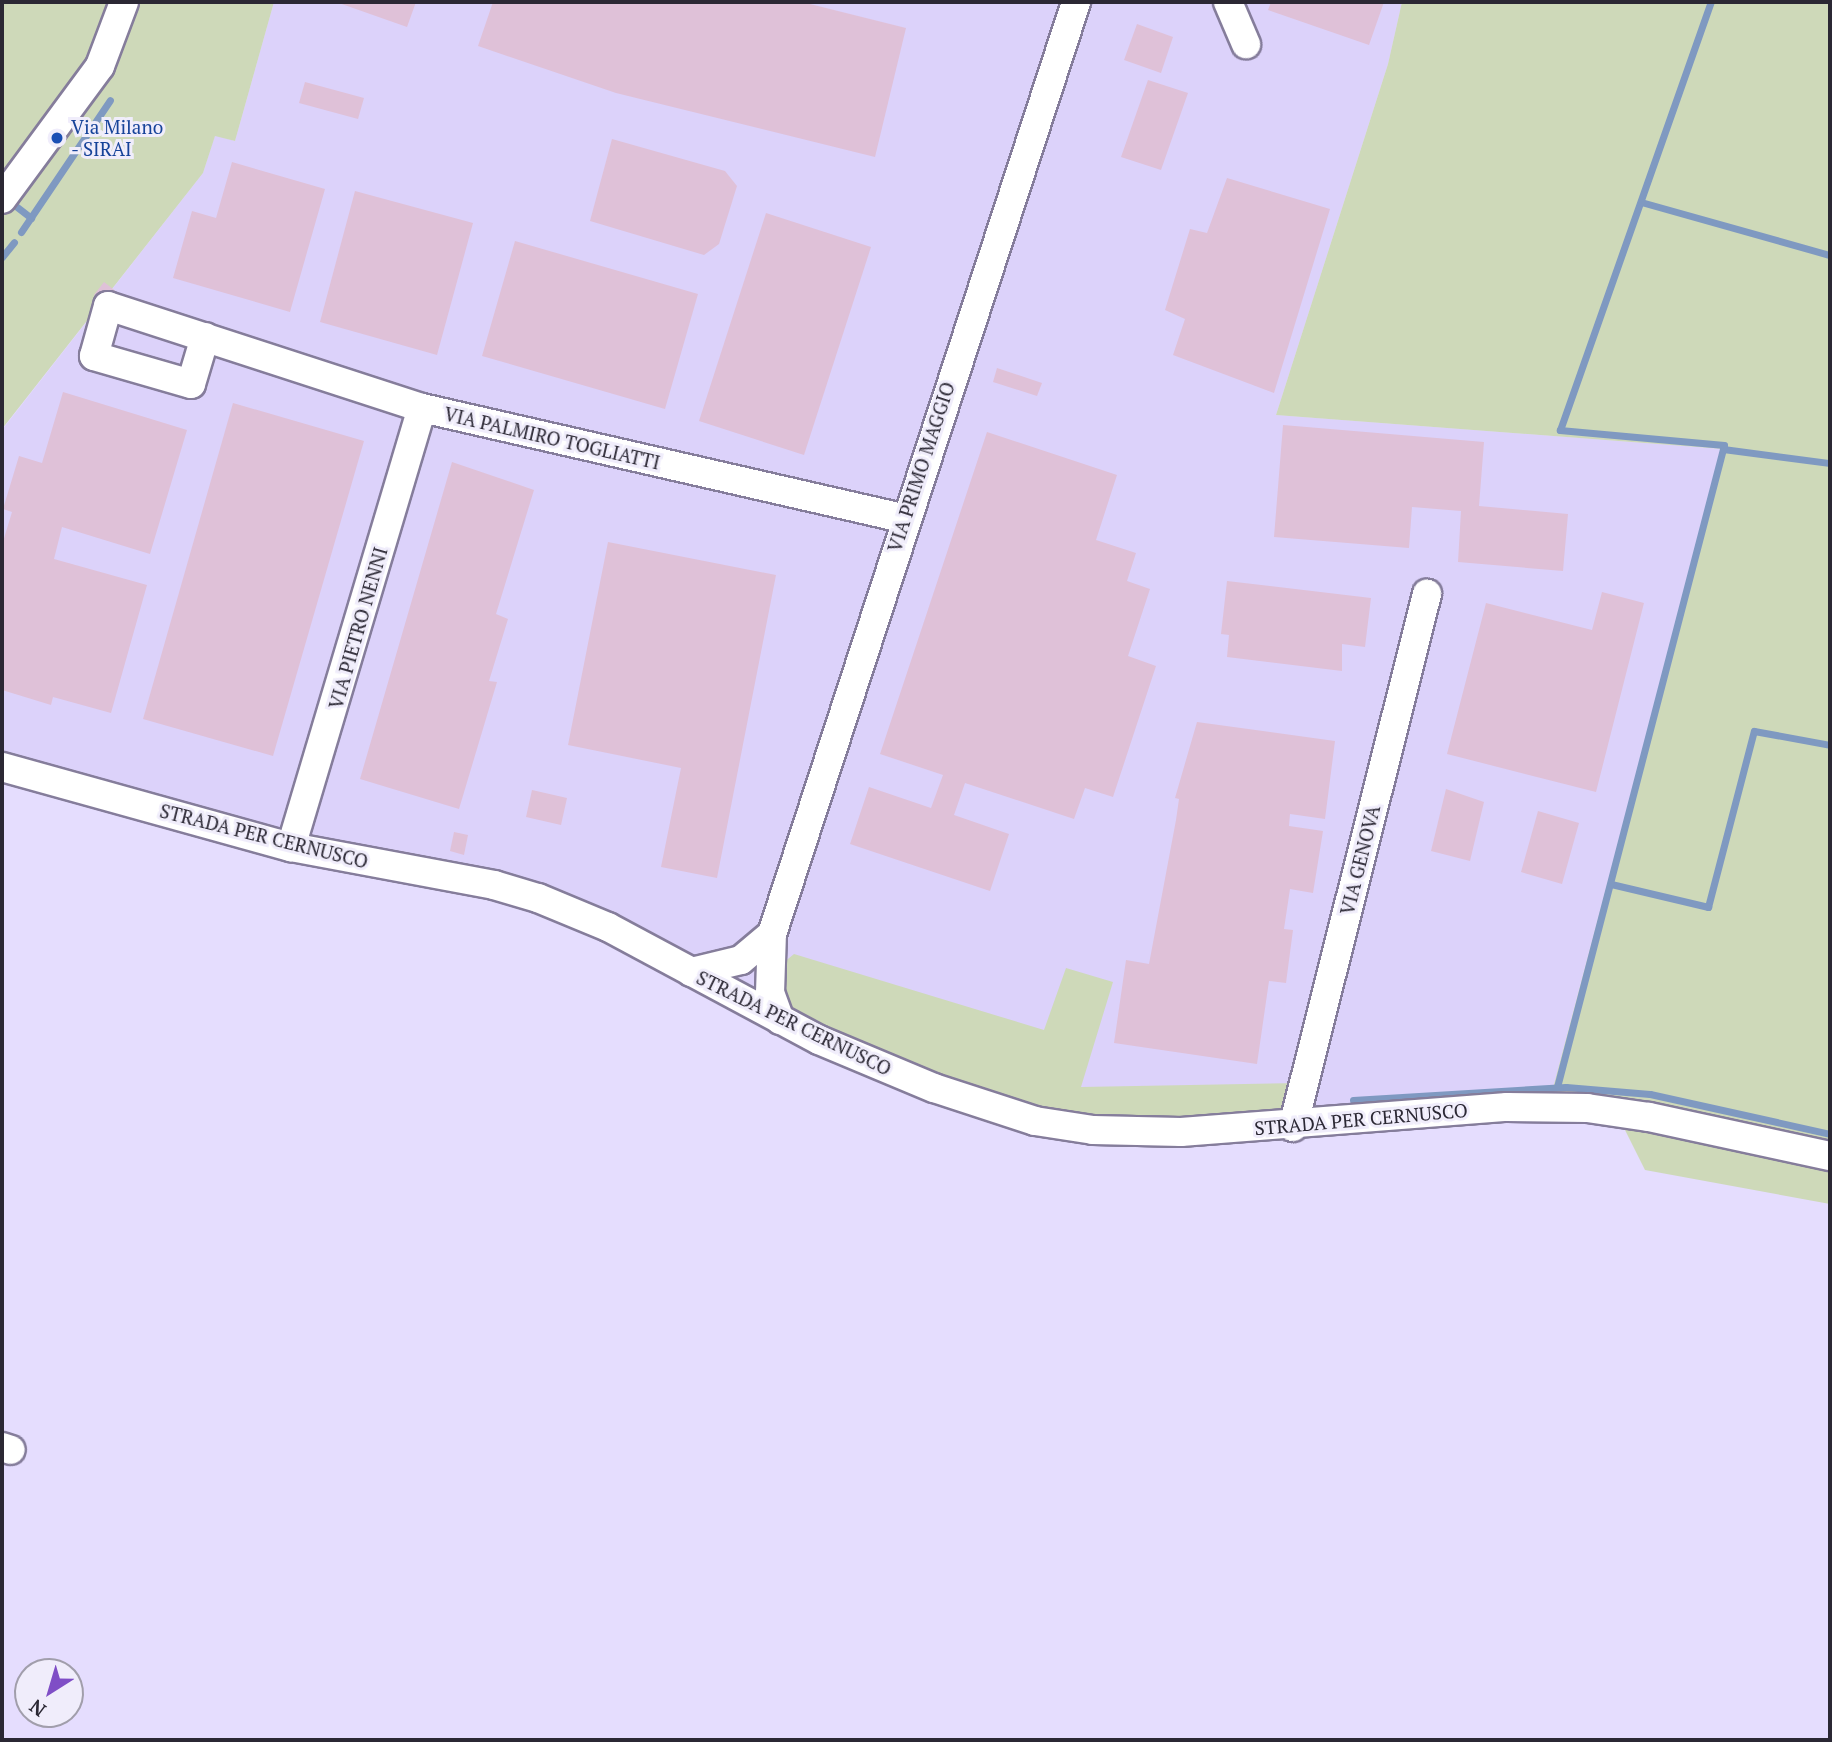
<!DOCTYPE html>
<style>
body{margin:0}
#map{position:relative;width:1832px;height:1742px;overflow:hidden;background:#e5ddfe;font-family:"PT Serif",serif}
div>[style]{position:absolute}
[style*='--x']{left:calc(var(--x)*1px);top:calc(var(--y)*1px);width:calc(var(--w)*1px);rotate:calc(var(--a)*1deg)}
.built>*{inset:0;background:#dcd2fa}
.green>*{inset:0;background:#ced9b9}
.stream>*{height:7px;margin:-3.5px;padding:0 3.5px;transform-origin:3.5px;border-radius:3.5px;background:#7f99c1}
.building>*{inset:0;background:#dfc1d8}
.roads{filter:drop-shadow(2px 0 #857d9b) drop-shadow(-2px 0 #857d9b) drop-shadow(0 2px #857d9b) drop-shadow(0 -2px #857d9b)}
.minor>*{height:28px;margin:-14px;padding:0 14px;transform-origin:14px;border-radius:14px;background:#fff}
.dots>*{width:19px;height:19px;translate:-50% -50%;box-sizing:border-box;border:4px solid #f0edfb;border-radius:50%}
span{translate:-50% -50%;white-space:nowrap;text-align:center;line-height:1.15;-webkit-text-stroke:6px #f0edfb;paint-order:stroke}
.transit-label{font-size:19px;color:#164399}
.left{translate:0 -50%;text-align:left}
.street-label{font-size:19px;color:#2b2834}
.frame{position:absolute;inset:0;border:4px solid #2b2834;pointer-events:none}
.north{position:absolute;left:14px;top:1658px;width:70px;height:70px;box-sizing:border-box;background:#f0edfb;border:2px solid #a19eab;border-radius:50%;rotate:217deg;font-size:19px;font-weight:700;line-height:28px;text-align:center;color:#2b2834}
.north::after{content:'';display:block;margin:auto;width:24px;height:32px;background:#7f4ec6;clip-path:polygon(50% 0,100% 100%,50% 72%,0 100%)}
</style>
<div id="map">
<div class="built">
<div style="clip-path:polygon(274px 2px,1402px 2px,1388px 64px,1276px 415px,1723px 449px,1549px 1103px,1035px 1119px,559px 904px,2px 769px,2px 430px,203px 173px,215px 135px,235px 141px)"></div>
</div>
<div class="green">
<div style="clip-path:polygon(2px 2px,274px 2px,235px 141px,215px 136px,203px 173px,2px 429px)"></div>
<div style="clip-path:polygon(1402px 2px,1830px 2px,1830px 1142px,1549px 1103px,1723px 449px,1276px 415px,1388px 64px)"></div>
<div style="clip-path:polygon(794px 954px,1044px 1030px,1066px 968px,1113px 982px,1081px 1087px,1303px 1083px,1293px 1124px,1059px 1125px,783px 1022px,772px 972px)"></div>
<div style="clip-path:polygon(1616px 1112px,1830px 1157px,1830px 1204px,1645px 1170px)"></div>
</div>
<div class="stream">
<div style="--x:1641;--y:202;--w:196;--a:15.7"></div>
<div style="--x:17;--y:207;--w:18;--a:38"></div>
<div style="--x:21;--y:232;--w:159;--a:-56"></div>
<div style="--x:2;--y:257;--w:19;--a:-51"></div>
<div style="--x:1723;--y:449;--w:108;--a:7.5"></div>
<div style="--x:1611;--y:884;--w:100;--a:13.3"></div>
<div style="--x:1708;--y:907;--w:182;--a:-75.4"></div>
<div style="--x:1754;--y:731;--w:77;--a:10.4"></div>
<div style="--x:1557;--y:1087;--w:663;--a:-75.42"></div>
<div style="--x:1724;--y:445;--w:165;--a:-174.8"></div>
<div style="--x:1560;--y:430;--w:454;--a:-70.6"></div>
<div style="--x:1353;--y:1100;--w:213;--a:-3.5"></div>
<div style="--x:1566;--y:1087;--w:84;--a:4.8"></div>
<div style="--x:1650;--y:1094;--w:184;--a:12.5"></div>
</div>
<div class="building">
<div style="clip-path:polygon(336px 2px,416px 2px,407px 27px)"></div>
<div style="clip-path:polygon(493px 2px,802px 2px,906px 28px,875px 157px,616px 93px,478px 46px)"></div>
<div style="clip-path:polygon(1271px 2px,1384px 2px,1369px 45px,1268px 10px)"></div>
<div style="clip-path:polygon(1137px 24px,1173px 37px,1161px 73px,1124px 60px)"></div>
<div style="clip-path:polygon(1148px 80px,1188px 93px,1161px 170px,1121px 157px)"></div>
<div style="clip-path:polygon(305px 82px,364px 98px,358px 119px,299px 103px)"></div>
<div style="clip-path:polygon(612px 139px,725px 171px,737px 186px,719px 244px,704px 255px,590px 221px)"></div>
<div style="clip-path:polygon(232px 162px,325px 189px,290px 312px,173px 278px,192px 211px,216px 218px)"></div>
<div style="clip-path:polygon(1227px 178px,1330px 209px,1274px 393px,1173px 355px,1185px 319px,1165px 310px,1190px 229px,1207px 233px)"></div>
<div style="clip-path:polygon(355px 191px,473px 223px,437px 355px,320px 322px)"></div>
<div style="clip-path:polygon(766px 213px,871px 247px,804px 455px,699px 421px)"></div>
<div style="clip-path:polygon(515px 241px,698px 294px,665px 409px,482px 356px)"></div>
<div style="clip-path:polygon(104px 282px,118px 293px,107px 306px,94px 295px)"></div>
<div style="clip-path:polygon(997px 368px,1042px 383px,1037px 396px,993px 382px)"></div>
<div style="clip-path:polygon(63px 392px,187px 430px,150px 554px,62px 527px,54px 559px,147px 585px,111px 713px,53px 697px,51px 705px,2px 690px,2px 545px,12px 512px,3px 509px,19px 456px,42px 463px)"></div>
<div style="clip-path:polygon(233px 403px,364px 441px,273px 756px,143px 719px)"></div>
<div style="clip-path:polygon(1283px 425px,1484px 442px,1479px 506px,1568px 514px,1563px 571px,1458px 562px,1461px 511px,1412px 507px,1409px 548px,1274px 537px)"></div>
<div style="clip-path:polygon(987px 432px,1117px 475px,1096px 540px,1136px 553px,1127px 581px,1150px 589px,1128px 656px,1156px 666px,1113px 797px,1085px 788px,1074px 819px,965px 783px,954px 815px,1009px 834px,990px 891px,850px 844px,869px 787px,931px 808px,943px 775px,880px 754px)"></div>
<div style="clip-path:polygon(452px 462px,534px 490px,496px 614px,508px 619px,489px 681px,497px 682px,459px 809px,360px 779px)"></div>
<div style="clip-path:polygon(608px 542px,776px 575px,717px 878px,661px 867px,681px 768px,568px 745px)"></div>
<div style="clip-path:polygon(1227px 581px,1371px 598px,1365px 647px,1342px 644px,1342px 671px,1227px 657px,1229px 635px,1221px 634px)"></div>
<div style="clip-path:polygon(1602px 592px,1644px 603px,1596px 792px,1447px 754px,1486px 603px,1592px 630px)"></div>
<div style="clip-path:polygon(1197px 722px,1335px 741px,1325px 819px,1290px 814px,1289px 826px,1323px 831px,1313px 893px,1290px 889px,1284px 929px,1293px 930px,1286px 983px,1269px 981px,1257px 1064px,1114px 1043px,1126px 960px,1149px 964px,1176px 820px,1179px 799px,1175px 798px)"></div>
<div style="clip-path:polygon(1446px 789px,1484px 802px,1470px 861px,1431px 851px)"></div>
<div style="clip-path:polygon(532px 790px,567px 798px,561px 825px,526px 817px)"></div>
<div style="clip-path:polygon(1538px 811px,1579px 823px,1562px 884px,1521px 872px)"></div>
<div style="clip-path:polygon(454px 832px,468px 835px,464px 855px,450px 851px)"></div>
</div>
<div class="roads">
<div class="minor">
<div style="--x:1228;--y:2;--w:46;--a:66.8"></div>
<div style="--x:2;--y:199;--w:165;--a:-53.6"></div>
<div style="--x:100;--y:66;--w:68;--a:-69.4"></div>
<div style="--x:205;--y:337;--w:49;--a:106.6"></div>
<div style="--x:191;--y:384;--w:101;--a:-163.9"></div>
<div style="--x:94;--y:356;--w:52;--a:-74.4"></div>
<div style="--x:108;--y:306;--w:330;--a:18"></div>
<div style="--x:422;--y:408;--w:494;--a:12.9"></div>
<div style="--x:2;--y:767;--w:300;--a:15.5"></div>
<div style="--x:291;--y:847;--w:207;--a:10.6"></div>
<div style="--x:494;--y:885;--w:46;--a:16.5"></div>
<div style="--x:538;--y:898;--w:76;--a:22.5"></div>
<div style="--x:608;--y:927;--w:239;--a:28.2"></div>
<div style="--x:819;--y:1040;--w:125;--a:22.7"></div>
<div style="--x:934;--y:1088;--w:106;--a:18.1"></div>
<div style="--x:1035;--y:1121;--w:59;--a:8.8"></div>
<div style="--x:1093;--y:1130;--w:88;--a:1.3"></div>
<div style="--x:1181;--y:1132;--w:327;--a:-4.4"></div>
<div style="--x:1507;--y:1107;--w:80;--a:0.7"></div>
<div style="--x:1587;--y:1108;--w:63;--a:8.3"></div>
<div style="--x:1649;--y:1117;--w:185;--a:12.2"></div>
<div style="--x:291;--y:847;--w:458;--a:-73.4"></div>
<div style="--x:691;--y:972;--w:51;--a:-13.5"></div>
<div style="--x:741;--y:960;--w:40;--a:-40"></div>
<div style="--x:780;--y:1020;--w:29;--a:-110"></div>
<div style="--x:770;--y:993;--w:59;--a:-88.1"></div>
<div style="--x:772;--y:934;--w:980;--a:-71.93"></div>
<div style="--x:1293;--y:1127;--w:550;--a:-75.89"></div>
<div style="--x:2;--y:1447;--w:9;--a:18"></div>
</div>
</div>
<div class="dots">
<div style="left:57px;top:138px;background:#1a4fb4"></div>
</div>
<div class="transit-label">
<span class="left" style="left:71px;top:138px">Via Milano<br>- SIRAI</span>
</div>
<div class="street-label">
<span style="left:552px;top:438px;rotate:13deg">VIA PALMIRO TOGLIATTI</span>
<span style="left:921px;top:467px;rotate:-72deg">VIA PRIMO MAGGIO</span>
<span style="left:358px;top:628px;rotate:-74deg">VIA PIETRO NENNI</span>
<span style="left:264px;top:836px;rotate:14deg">STRADA PER CERNUSCO</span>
<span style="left:1360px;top:860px;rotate:-76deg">VIA GENOVA</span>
<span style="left:794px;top:1023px;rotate:26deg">STRADA PER CERNUSCO</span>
<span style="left:1361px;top:1119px;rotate:-5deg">STRADA PER CERNUSCO</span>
</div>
<div class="frame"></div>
<div class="north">N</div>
</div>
